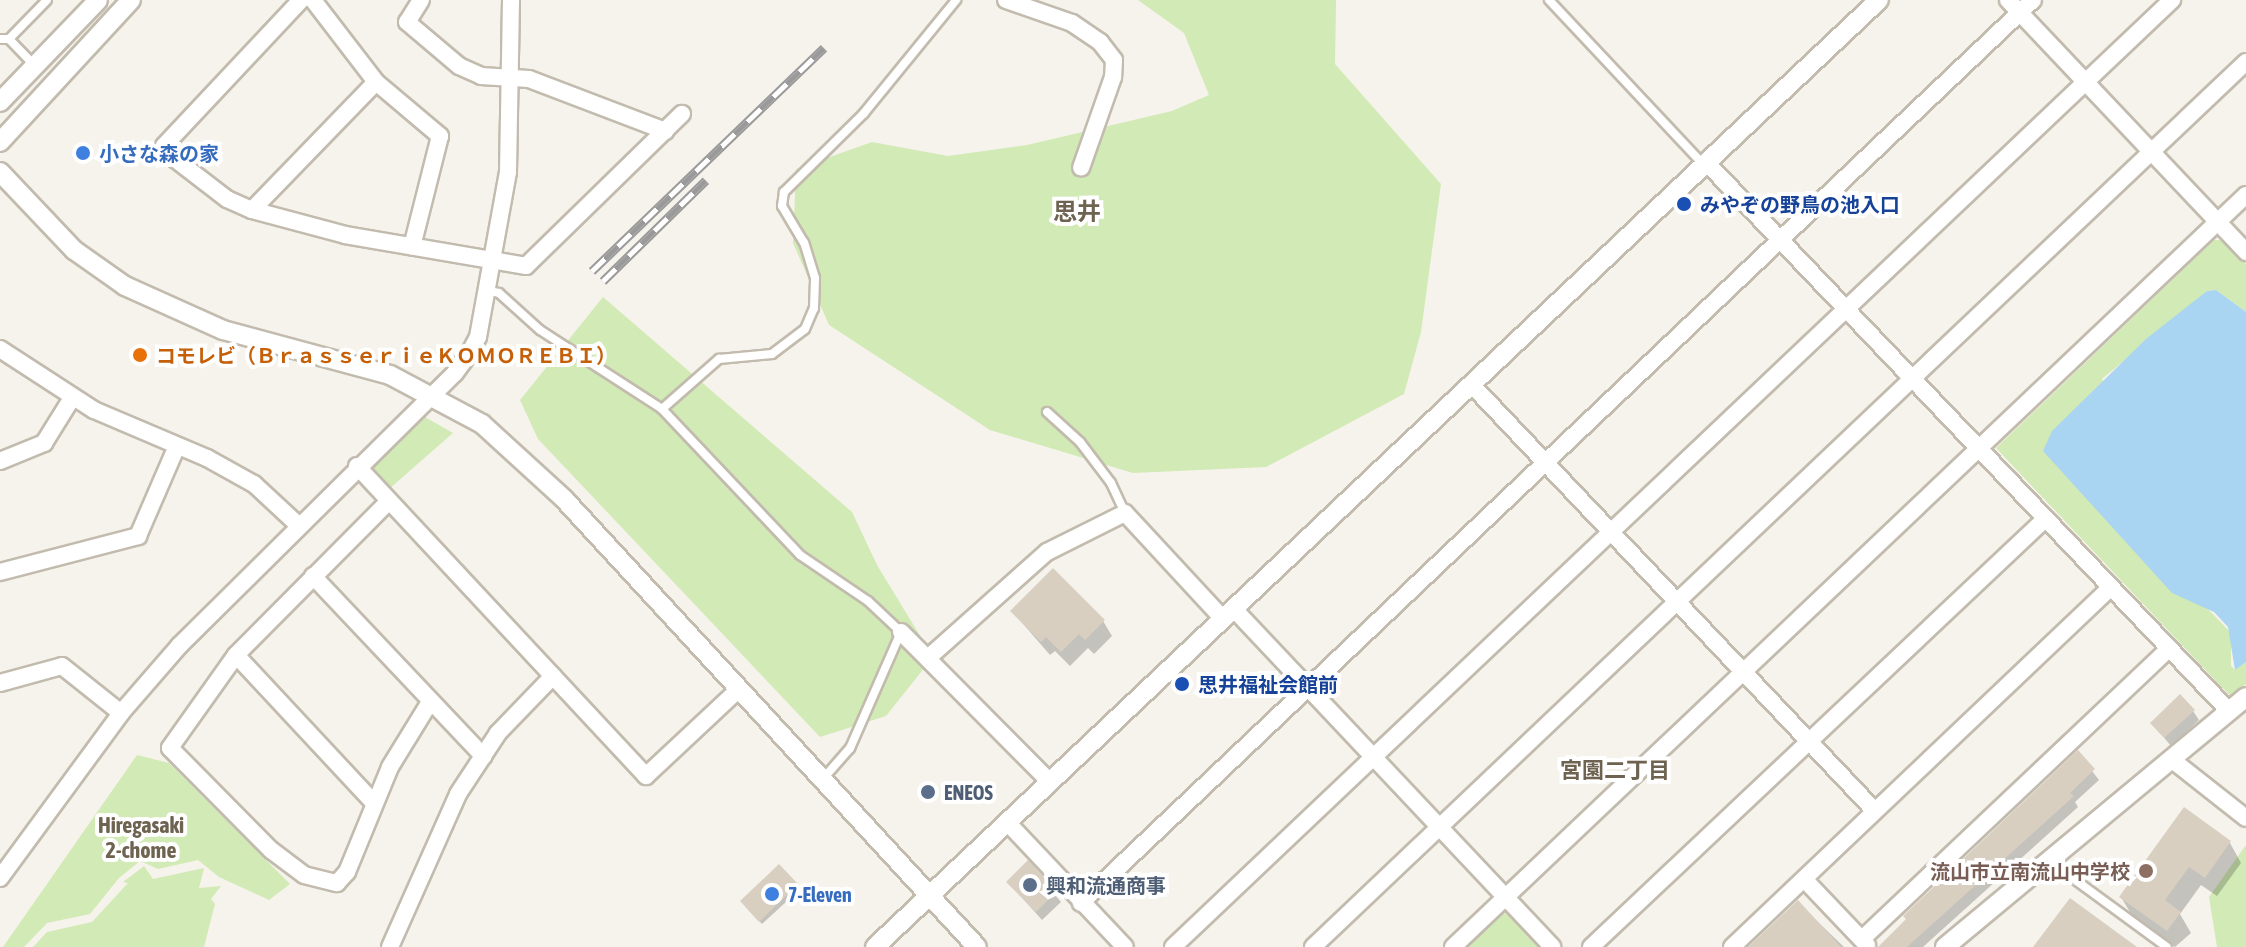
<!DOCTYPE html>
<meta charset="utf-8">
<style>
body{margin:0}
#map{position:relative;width:2246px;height:947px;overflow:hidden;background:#f6f3ec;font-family:"Asap Condensed","Noto Sans JP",sans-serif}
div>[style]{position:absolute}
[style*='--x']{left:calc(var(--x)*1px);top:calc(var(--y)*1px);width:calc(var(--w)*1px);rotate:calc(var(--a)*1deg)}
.green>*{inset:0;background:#d2eab5}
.water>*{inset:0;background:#a9d4f2}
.shadow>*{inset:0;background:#0003}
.building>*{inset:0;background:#d8cfc1}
.roads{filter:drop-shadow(2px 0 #c2bbae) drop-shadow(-2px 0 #c2bbae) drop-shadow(0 2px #c2bbae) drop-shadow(0 -2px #c2bbae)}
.service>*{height:8px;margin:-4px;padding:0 4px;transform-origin:4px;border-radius:4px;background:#fff}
.minor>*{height:16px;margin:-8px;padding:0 8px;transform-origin:8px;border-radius:8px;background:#fff}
.tertiary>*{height:18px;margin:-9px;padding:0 9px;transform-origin:9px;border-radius:9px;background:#fff}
.rail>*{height:9px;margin-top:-4.5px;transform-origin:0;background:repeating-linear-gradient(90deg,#fff 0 18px,#9a9a9a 0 36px);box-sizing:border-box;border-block:2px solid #9a9a9a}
.dots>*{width:22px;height:22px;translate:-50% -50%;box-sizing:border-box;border:4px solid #fff;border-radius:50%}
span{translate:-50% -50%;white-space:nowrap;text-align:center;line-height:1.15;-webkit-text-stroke:8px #fff;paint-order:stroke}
.shop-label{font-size:20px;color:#366cbe;font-weight:700}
.left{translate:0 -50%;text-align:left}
.transit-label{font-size:20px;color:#164399;font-weight:700}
.food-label{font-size:20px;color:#c56008;font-weight:700}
.service-label{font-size:20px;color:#4e5e75;font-weight:700}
.education-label{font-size:20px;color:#785e54;font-weight:700}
.right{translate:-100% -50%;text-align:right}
.neighbourhood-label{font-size:22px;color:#6e6250;font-weight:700}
.quarter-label{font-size:24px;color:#6e6250;font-weight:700}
</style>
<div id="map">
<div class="green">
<div style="clip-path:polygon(1138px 0,1336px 0,1335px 64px,1441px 184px,1421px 332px,1404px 394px,1266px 467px,1133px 473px,990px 430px,829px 325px,793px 243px,796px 169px,872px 142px,948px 156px,1027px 145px,1172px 111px,1209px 95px,1184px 33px)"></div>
<div style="clip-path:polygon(2214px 240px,2223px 240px,2246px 264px,2246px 312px,2216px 290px,2207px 291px,2102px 379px,2207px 608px,2231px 633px,2231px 666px,2235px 670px,2246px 662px,2246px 684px,2231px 697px,1996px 448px)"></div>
<div style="clip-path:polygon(603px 297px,852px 512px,877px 565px,933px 657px,886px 716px,820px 737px,538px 439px,520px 400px)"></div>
<div style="clip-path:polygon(425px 417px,453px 433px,389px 489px,374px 474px,372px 463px)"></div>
<div style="clip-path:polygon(137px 755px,169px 763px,290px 884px,269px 900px,219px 877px,198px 860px,158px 869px,140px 861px,119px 878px,90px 914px,47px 923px,24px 947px,3px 947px)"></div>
<div style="clip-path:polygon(2246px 845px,2246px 947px,2217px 947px,2209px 897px)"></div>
<div style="clip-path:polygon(144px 866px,153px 879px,204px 868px,199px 888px,221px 886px,211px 899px,215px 904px,204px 947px,33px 947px,47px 932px,92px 922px,128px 883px,123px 882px)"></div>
<div style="clip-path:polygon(1502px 913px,1511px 914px,1542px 947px,1466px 947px)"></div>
</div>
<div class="water">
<div style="clip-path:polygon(2216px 290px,2246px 312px,2246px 662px,2235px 670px,2228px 627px,2214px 612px,2172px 593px,2043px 451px,2052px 431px,2146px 339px,2207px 291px)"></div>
</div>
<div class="shadow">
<div style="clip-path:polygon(1012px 611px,1103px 621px,1112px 636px,1094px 654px,1088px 648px,1070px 666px,1055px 651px,1050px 655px)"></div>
<div style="clip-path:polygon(2193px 711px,2199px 720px,2171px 746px,2152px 723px)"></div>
<div style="clip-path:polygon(2078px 753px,2099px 780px,2075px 802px,2078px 807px,1923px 947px,1890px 947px)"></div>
<div style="clip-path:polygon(2184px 810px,2230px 843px,2241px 863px,2217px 896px,2201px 885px,2180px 914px,2191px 933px,2175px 947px,2133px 917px,2121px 897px)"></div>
<div style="clip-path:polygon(1028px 863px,1061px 902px,1042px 920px,1008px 882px)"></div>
<div style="clip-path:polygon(779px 867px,799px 890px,762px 924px,745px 906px)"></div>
<div style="clip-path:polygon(1798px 903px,1844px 947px,1751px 947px)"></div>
</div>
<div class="building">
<div style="clip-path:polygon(1053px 568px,1105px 620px,1085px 640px,1079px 634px,1061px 652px,1046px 637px,1041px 642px,1010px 611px)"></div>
<div style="clip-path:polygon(2180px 694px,2195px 710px,2164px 738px,2150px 723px)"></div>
<div style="clip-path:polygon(2078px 750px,2095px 769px,2070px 793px,2074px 796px,1907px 947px,1878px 947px,1906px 919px,1903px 916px)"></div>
<div style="clip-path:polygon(2184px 807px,2231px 841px,2205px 878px,2189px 867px,2165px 900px,2181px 912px,2167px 931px,2119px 897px)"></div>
<div style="clip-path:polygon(1028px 860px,1057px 891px,1036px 912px,1006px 882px)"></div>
<div style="clip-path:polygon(779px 864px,798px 884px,759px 922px,740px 901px)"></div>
<div style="clip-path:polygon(2070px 898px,2137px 947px,2033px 947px)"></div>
<div style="clip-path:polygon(1798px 900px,1841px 947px,1748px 947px,1782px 915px)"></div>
</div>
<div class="roads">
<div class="service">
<div style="--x:1549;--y:0;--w:226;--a:46.8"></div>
<div style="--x:0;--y:39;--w:9;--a:0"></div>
<div style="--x:9;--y:39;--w:36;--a:46"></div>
<div style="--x:9;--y:39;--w:54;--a:-45.7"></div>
<div style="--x:484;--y:290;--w:15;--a:11"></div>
<div style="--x:499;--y:293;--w:55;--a:42.1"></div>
<div style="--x:540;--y:330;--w:145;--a:32.9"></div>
<div style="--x:662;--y:409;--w:201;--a:46.6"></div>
<div style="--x:800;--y:555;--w:82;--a:34.1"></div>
<div style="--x:868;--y:601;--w:45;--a:43.2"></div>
<div style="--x:901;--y:632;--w:127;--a:113.7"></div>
<div style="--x:850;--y:748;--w:41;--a:131.1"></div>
<div style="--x:662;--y:409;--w:76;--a:-41.3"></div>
<div style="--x:719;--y:359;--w:53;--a:-5.4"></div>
<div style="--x:772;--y:354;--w:41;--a:-37.1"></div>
<div style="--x:805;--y:329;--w:23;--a:-67"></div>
<div style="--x:814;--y:308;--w:30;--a:-88"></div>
<div style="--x:815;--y:278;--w:37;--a:-107"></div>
<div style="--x:804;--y:243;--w:43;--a:-120.7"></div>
<div style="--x:782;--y:206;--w:14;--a:-82"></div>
<div style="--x:784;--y:192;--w:112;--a:-44.6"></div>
<div style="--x:864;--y:113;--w:146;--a:-50.8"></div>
<div style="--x:1047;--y:412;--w:45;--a:42.3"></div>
<div style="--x:1080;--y:442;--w:51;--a:52.9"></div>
<div style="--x:1111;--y:483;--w:33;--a:65"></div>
<div style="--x:2048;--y:860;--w:147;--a:36.2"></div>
</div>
<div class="minor">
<div style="--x:301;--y:0;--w:200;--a:133.2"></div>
<div style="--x:164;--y:146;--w:17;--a:50"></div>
<div style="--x:175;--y:159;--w:66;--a:37.6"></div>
<div style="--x:227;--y:199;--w:27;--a:24"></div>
<div style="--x:252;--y:210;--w:178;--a:-45.9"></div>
<div style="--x:313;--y:0;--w:103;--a:52.5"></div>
<div style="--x:376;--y:82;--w:84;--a:40.2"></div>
<div style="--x:440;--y:136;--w:114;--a:104.2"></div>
<div style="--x:421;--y:0;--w:26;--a:122"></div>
<div style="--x:407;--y:22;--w:68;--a:40.2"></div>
<div style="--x:459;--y:66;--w:24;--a:24"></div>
<div style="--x:481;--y:76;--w:48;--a:3.6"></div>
<div style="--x:529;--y:79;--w:146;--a:20.9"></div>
<div style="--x:1006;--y:0;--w:70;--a:19.2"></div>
<div style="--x:1072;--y:23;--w:34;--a:34"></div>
<div style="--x:1100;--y:42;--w:23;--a:52"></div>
<div style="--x:1114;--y:60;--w:17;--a:93"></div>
<div style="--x:1113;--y:77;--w:96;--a:109.4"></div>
<div style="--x:2008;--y:0;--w:347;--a:46.6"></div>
<div style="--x:1706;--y:162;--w:758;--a:46.39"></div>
<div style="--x:252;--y:210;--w:96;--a:15"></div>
<div style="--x:345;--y:235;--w:184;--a:9.7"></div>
<div style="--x:526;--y:266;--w:218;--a:-44.3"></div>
<div style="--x:0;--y:349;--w:112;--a:33"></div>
<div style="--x:94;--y:410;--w:123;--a:23"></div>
<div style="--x:207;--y:458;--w:54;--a:29"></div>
<div style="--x:254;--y:484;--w:59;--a:42.9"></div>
<div style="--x:1471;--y:384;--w:586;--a:46.59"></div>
<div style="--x:0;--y:461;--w:48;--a:-22.2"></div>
<div style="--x:44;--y:443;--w:53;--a:-58.1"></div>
<div style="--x:357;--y:466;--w:424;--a:47"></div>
<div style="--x:646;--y:776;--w:127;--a:-43.1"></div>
<div style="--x:389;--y:501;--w:217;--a:134.8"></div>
<div style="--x:236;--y:655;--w:114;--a:125.4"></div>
<div style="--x:170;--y:748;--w:144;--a:45.3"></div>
<div style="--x:271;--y:850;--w:41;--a:37.1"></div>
<div style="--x:304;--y:875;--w:34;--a:14"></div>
<div style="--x:337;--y:883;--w:15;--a:-48"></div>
<div style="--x:347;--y:872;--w:113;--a:-67.7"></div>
<div style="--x:390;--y:767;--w:76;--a:-58.4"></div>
<div style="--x:0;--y:572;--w:143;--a:-14.6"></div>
<div style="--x:138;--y:536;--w:98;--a:-66.6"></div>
<div style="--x:313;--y:576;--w:248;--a:46.6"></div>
<div style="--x:1234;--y:609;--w:464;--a:46.7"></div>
<div style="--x:901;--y:632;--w:211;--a:45.2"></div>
<div style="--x:236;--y:655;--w:201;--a:47"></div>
<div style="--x:929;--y:657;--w:158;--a:-41.7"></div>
<div style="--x:1047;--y:552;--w:87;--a:-26.6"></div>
<div style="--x:1125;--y:513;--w:144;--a:47.2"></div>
<div style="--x:0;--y:683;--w:64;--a:-15.3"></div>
<div style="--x:62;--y:666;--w:75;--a:38.5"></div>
<div style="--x:2171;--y:759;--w:95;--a:38.2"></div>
<div style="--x:1008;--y:823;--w:170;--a:46.7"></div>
<div style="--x:0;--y:878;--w:205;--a:-53.7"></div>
<div style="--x:121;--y:713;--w:89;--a:-49.1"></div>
<div style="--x:179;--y:646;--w:388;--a:-44.7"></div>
<div style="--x:455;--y:373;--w:26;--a:-54"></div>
<div style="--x:470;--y:352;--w:17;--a:-62"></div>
<div style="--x:478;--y:337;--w:168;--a:-79.7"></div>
<div style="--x:508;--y:172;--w:172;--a:-89"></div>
<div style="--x:1805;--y:880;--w:90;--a:46.4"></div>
<div style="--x:1081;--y:903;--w:1312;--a:-43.49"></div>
<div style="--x:1862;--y:939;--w:422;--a:-43.4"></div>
<div style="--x:390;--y:947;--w:167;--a:-66"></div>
<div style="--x:458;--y:794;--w:73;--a:-56.7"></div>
<div style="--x:498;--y:733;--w:79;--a:-46"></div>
<div style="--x:1173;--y:947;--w:1377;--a:-43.47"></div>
<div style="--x:1313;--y:947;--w:1286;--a:-43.49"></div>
<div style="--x:1453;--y:947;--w:1093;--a:-43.48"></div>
<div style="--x:1591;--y:947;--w:624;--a:-43.31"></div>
<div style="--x:1732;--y:947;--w:521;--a:-43.52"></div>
</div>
<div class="tertiary">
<div style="--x:0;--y:102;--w:141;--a:-46.1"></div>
<div style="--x:0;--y:142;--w:193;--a:-47.3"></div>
<div style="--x:0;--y:172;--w:108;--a:46.5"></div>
<div style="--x:74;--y:250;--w:62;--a:35.2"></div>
<div style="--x:125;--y:286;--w:107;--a:24.2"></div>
<div style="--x:223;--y:330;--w:173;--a:15.1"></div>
<div style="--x:390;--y:375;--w:104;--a:28"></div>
<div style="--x:482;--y:424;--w:111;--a:42.4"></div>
<div style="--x:564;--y:499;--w:609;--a:47.33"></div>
<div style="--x:875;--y:947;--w:1380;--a:-43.33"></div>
<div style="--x:1945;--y:947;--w:391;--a:-39.7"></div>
</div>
</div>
<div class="rail">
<div style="--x:592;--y:271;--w:322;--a:-43.9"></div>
<div style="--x:603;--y:281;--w:144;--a:-44.4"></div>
</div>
<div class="dots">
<div style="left:83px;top:153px;background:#3f7fe0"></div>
<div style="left:1684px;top:204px;background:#1a4fb4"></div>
<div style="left:140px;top:355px;background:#e8710a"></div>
<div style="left:1182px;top:684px;background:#1a4fb4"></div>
<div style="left:928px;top:792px;background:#5c6f8a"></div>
<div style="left:2146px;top:871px;background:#8d6e63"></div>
<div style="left:1030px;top:885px;background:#5c6f8a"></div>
<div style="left:772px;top:894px;background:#3f7fe0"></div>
</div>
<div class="shop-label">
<span class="left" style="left:99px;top:153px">小さな森の家</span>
<span class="left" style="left:788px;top:894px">7-Eleven</span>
</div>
<div class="transit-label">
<span class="left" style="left:1700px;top:204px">みやぞの野鳥の池入口</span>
<span class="left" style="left:1198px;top:684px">思井福祉会館前</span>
</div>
<div class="food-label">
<span class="left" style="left:156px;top:355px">コモレビ（ＢｒａｓｓｅｒｉｅＫＯＭＯＲＥＢＩ）</span>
</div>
<div class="service-label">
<span class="left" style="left:944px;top:792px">ENEOS</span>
<span class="left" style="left:1046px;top:885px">興和流通商事</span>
</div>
<div class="education-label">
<span class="right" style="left:2130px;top:871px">流山市立南流山中学校</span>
</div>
<div class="neighbourhood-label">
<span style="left:1615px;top:771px">宮園二丁目</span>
<span style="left:141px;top:838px">Hiregasaki<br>2-chome</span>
</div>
<div class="quarter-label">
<span style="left:1077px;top:212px">思井</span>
</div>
</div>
